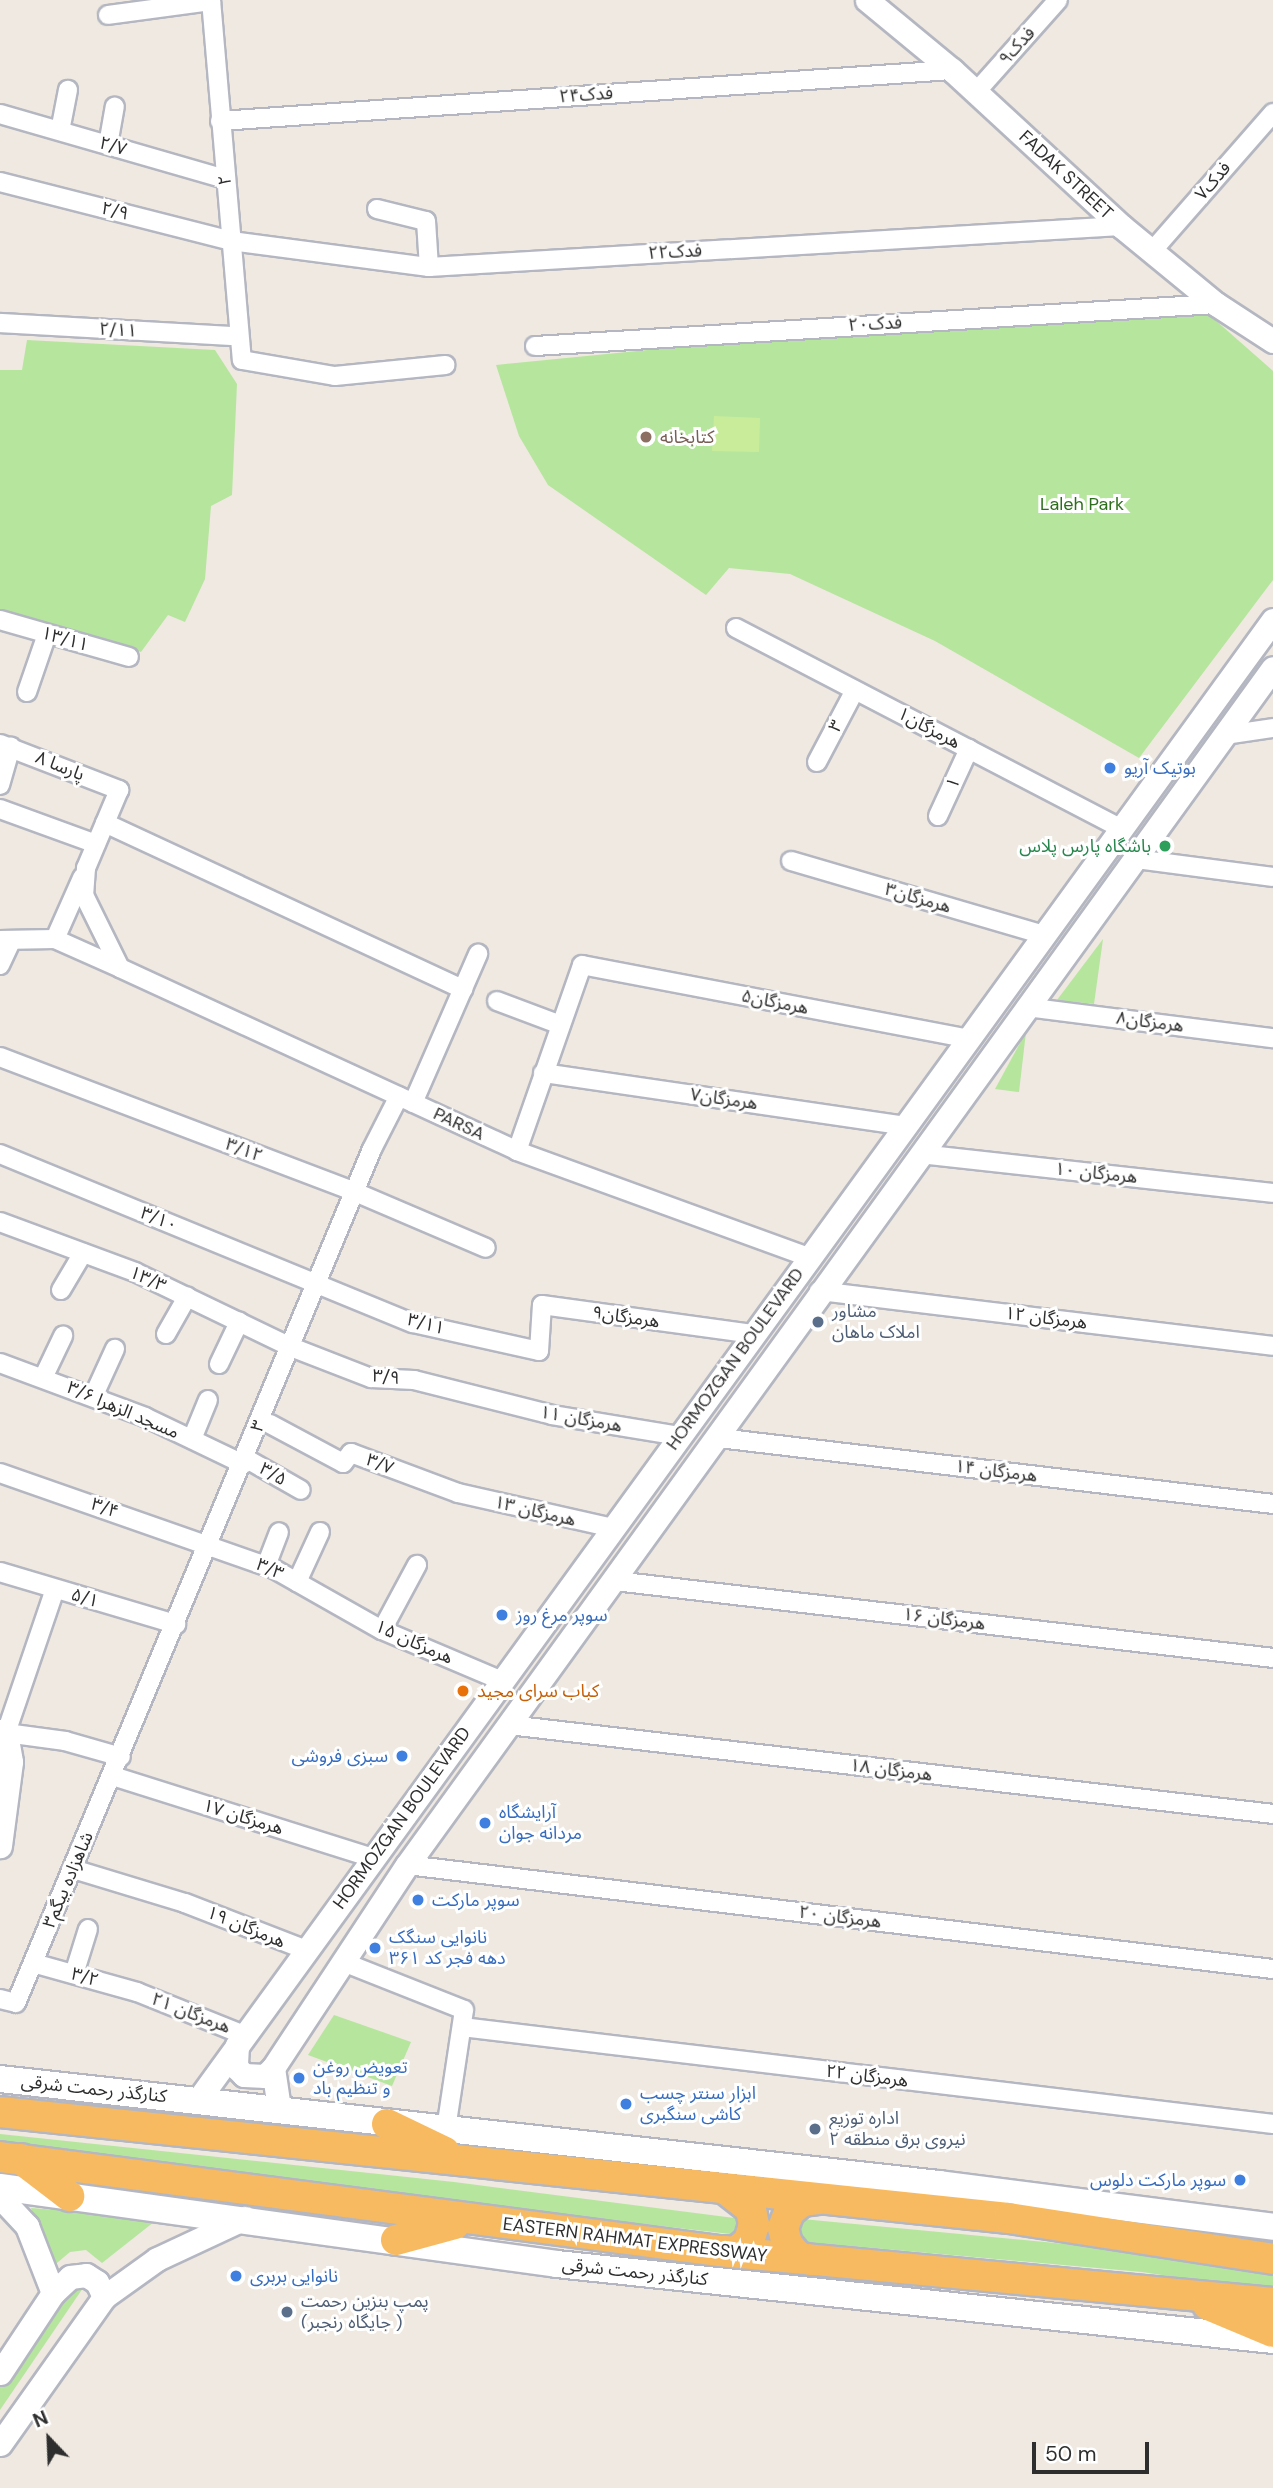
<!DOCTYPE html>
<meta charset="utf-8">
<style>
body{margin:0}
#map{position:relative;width:1273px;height:2488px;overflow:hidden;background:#efe9e1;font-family:"DM Sans","Noto Sans Arabic",sans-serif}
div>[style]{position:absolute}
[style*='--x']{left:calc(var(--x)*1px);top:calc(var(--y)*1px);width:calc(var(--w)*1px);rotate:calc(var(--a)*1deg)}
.green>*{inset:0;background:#b6e59e}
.pitch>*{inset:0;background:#c9ec9a}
.roads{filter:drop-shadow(2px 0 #b4b7c1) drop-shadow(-2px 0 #b4b7c1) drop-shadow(0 2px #b4b7c1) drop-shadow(0 -2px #b4b7c1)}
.minor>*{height:18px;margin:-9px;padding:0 9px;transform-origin:9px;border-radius:9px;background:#fff}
.tertiary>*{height:23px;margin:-11.5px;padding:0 11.5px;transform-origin:11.5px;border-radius:11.5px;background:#fff}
.secondary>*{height:26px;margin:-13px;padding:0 13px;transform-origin:13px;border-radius:13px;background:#fff}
.trunk>*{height:30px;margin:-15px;padding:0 15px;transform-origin:15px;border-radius:15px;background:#f8ba60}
.dots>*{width:19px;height:19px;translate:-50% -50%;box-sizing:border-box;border:4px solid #fff;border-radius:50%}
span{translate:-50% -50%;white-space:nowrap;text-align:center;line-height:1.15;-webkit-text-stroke:6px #fff;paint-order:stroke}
.street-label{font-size:18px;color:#2e2e2e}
.education-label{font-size:18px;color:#785e54}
.left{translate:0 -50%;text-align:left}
.park-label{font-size:18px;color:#2c6e1b}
.shop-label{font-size:18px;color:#366cbe}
.right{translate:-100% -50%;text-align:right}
.leisure-label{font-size:18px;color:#27864d}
.service-label{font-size:18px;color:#4e5e75}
.food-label{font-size:18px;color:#c56008}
.north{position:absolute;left:14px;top:2404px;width:70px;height:70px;-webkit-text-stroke:5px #fff;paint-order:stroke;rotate:337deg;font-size:19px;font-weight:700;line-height:28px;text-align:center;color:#2e2e2e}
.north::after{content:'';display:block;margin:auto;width:24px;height:32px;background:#2e2e2e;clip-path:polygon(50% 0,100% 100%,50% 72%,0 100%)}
.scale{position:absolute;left:1032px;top:2442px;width:117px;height:32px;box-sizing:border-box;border:4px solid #2e2e2e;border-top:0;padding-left:9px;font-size:21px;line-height:24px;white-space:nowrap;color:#2e2e2e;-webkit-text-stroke:5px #fff;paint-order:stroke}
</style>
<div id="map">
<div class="green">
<div style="clip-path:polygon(1197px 304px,1273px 371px,1273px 580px,1139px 758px,935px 641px,790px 574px,729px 568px,706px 595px,548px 485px,519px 436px,496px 365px,849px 330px)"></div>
<div style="clip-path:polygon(27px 340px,215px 350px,237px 384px,232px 495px,211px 506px,205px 579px,185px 622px,168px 615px,141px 652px,0 611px,0 370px,22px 370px)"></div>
<div style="clip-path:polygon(1103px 939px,1094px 1004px,1057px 1000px)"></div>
<div style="clip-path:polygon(1026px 1032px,1019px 1092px,995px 1089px)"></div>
<div style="clip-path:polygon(334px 2015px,411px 2042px,392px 2086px,308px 2055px)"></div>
<div style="clip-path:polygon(0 2134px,454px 2182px,742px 2219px,739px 2235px,424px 2199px,0 2149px)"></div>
<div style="clip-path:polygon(31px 2208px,159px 2218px,102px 2263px,86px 2250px,70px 2252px,51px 2268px)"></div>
<div style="clip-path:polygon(802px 2219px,1160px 2253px,1273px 2274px,1273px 2292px,1142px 2272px,806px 2242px,796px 2238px,796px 2220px)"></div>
<div style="clip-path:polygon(78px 2284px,83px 2288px,0 2410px,0 2387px,53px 2306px)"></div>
</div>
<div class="pitch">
<div style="clip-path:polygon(714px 416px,760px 418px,759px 452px,712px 451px)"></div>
</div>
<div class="roads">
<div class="minor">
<div style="--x:211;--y:0;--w:361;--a:85.1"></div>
<div style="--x:242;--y:360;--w:94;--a:9.8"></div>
<div style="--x:335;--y:376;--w:111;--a:-5.7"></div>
<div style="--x:108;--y:15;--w:104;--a:-7.7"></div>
<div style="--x:976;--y:92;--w:123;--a:-48.3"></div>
<div style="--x:0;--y:114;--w:234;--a:16.1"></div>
<div style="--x:220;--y:121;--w:734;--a:-3.99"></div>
<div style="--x:60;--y:131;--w:42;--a:-79"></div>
<div style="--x:108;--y:145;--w:39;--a:-80"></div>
<div style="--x:0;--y:182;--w:238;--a:14.3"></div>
<div style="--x:231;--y:241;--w:200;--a:7.5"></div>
<div style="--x:429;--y:267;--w:693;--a:-3.39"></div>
<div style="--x:377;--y:209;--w:50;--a:13.8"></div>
<div style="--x:426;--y:221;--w:46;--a:86.3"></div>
<div style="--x:1154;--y:249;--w:181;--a:-48.8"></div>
<div style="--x:0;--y:323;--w:236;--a:3.2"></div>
<div style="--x:535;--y:346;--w:682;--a:-3.53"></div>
<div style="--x:0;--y:620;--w:134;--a:16"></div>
<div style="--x:736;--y:628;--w:435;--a:27.5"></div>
<div style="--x:27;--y:692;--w:61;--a:-71"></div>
<div style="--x:1225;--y:735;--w:49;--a:-8.3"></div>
<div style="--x:0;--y:744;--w:128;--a:21.1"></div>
<div style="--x:119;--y:790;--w:85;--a:112.9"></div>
<div style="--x:86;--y:868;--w:27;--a:94"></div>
<div style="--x:84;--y:895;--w:81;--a:63.7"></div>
<div style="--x:120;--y:968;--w:437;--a:24.7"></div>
<div style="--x:517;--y:1151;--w:310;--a:20"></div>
<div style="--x:817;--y:762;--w:81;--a:-62.2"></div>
<div style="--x:0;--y:785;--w:40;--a:-74"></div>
<div style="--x:0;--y:809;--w:102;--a:20"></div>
<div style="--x:938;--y:816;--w:74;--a:-65.2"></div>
<div style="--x:105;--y:823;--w:395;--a:24.9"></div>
<div style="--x:1136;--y:859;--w:138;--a:7.5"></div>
<div style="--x:791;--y:861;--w:264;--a:16.3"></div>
<div style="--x:55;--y:939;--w:67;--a:-66.1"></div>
<div style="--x:0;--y:940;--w:55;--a:-1"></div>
<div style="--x:55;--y:939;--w:71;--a:24"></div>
<div style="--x:0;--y:965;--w:23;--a:-65"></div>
<div style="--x:497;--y:1001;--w:68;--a:20.6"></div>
<div style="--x:1026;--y:1007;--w:249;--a:7.2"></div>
<div style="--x:0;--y:1057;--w:380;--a:20.8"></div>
<div style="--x:355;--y:1192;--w:142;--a:23.1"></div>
<div style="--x:543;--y:1073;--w:366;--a:8.3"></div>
<div style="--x:413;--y:1103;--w:163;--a:-66.4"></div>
<div style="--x:517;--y:1151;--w:197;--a:-70.7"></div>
<div style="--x:582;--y:965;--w:394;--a:10.8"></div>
<div style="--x:0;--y:1154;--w:446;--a:22.3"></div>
<div style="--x:413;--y:1323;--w:129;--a:12.5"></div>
<div style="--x:539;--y:1351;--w:46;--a:-86.3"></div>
<div style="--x:542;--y:1305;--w:214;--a:7.8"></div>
<div style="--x:920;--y:1154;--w:355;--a:6.3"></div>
<div style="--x:0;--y:1222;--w:144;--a:20.3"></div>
<div style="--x:135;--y:1272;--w:173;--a:25.7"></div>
<div style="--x:291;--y:1347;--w:86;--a:21.2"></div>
<div style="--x:371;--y:1378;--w:43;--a:2.7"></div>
<div style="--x:414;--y:1380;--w:142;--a:14.2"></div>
<div style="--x:552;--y:1415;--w:130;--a:9.3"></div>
<div style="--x:61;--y:1290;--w:43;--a:-59.3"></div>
<div style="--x:819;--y:1291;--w:457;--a:6.9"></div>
<div style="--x:166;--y:1334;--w:43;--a:-60.4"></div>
<div style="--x:0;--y:1363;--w:155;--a:20.4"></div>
<div style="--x:145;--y:1417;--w:109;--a:25.6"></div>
<div style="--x:219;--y:1364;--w:47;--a:-64.5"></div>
<div style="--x:43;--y:1378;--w:47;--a:-64.5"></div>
<div style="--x:93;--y:1397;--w:53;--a:-65.4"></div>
<div style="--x:270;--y:1424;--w:83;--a:28.1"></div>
<div style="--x:343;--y:1463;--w:13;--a:-51"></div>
<div style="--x:351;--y:1453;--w:114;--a:20.5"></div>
<div style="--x:458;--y:1493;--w:159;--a:12.7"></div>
<div style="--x:719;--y:1438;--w:558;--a:6.79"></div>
<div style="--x:192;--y:1439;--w:42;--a:-67.7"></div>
<div style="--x:245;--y:1458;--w:64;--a:29.7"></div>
<div style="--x:0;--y:1473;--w:290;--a:19.3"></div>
<div style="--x:274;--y:1569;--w:124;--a:29.5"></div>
<div style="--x:382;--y:1630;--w:130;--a:23"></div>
<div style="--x:266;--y:1566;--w:36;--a:-69"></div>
<div style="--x:0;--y:1572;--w:184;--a:16.5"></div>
<div style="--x:615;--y:1581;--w:662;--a:6.67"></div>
<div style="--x:297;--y:1582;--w:55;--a:-65.3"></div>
<div style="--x:55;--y:1589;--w:152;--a:108.8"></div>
<div style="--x:6;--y:1733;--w:60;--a:7.7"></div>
<div style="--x:65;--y:1741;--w:58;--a:15.9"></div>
<div style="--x:382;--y:1630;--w:74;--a:-61.7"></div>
<div style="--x:509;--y:1725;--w:769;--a:6.64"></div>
<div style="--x:113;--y:1776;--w:273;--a:17.5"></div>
<div style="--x:407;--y:1865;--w:872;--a:6.85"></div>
<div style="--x:73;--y:1869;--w:117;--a:16.9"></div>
<div style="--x:185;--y:1903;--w:130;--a:21.2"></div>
<div style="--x:343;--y:1962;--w:130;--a:21.6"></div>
<div style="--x:464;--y:2010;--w:120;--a:98.6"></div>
<div style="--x:33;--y:1963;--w:108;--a:15.6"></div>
<div style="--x:137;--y:1992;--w:115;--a:21.9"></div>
<div style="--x:74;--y:1974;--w:47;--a:-72.7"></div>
<div style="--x:0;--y:1999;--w:16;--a:14"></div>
<div style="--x:16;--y:2003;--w:925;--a:-67.37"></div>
<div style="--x:372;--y:1149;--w:59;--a:-63"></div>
<div style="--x:462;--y:2027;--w:817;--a:6.82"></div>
</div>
<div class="tertiary">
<div style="--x:867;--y:0;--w:110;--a:39.5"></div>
<div style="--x:952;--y:70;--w:230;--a:42.7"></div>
<div style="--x:1121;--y:226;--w:123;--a:39.4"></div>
<div style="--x:1216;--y:304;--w:68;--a:33"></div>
<div style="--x:0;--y:1731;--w:6;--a:18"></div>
<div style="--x:6;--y:1733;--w:29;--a:80"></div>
<div style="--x:11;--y:1762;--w:85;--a:97.5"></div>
<div style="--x:237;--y:2045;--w:22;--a:93"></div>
<div style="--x:236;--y:2067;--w:11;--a:45"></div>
<div style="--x:244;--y:2075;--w:21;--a:3"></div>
<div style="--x:265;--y:2076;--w:11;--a:-45"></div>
<div style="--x:198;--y:2100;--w:1829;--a:-54.01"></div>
<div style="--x:279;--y:2108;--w:40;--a:-98.5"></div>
<div style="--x:273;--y:2068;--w:243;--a:-56.6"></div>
<div style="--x:407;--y:1865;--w:1477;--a:-54.12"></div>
<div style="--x:0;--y:2197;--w:40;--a:47"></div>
<div style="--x:27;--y:2226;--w:72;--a:68.8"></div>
<div style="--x:53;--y:2293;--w:96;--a:123.5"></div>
<div style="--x:53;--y:2293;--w:23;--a:-43"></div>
<div style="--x:70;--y:2277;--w:16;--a:-7"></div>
<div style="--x:86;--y:2275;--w:13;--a:32"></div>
<div style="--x:97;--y:2282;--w:17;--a:65"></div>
<div style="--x:0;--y:2444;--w:180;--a:-54.7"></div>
<div style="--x:104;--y:2297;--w:65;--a:-35.6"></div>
<div style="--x:157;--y:2259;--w:97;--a:-25"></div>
</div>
<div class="secondary">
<div style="--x:0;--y:2079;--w:945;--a:6.38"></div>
<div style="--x:939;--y:2184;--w:337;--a:7.3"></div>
<div style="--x:0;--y:2187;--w:562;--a:7.87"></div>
<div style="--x:557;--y:2264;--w:720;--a:6.06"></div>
</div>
<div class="trunk">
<div style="--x:0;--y:2112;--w:1015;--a:6"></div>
<div style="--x:1009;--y:2218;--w:267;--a:8.8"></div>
<div style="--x:387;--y:2124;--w:64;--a:25.8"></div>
<div style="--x:0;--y:2157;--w:726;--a:7.44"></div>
<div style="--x:720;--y:2251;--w:555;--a:5.37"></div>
<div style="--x:21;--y:2159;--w:61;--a:37.6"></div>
<div style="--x:396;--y:2240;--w:61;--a:-15.2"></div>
<div style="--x:723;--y:2251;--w:13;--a:4"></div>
<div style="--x:736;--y:2252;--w:17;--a:-40"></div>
<div style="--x:749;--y:2241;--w:17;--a:-73"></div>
<div style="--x:754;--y:2225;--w:16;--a:-101"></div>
<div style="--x:751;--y:2209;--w:33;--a:-142"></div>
<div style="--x:811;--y:2260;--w:13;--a:-167"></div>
<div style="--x:798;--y:2257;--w:17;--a:-130"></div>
<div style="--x:787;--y:2244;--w:16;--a:-104"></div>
<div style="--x:783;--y:2228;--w:17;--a:-69"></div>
<div style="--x:789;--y:2212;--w:17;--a:-40"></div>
<div style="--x:802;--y:2201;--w:16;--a:-7"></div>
<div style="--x:1208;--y:2305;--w:70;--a:22.6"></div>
</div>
</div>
<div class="dots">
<div style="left:646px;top:437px;background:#8d6e63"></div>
<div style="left:1110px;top:768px;background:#3f7fe0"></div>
<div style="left:1165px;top:846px;background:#2e9e5b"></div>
<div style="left:818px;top:1322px;background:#5c6f8a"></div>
<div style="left:502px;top:1615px;background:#3f7fe0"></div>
<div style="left:463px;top:1691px;background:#e8710a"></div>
<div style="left:402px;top:1756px;background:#3f7fe0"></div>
<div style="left:485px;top:1823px;background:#3f7fe0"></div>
<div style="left:418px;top:1900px;background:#3f7fe0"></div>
<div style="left:375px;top:1948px;background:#3f7fe0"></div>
<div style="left:299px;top:2078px;background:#3f7fe0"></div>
<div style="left:626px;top:2104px;background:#3f7fe0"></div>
<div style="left:815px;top:2129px;background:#5c6f8a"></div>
<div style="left:1240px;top:2180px;background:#3f7fe0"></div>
<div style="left:236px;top:2276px;background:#3f7fe0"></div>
<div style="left:287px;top:2312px;background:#5c6f8a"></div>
</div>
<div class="street-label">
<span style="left:1017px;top:46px;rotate:-48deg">فدک۹</span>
<span style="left:586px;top:95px;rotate:-4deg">فدک۲۴</span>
<span style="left:113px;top:146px;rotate:16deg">۲/۷</span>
<span style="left:1066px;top:175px;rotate:43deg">FADAK STREET</span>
<span style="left:225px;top:180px;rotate:-95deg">۲</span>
<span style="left:1213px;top:181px;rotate:-49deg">فدک۷</span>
<span style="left:115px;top:211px;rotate:14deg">۲/۹</span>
<span style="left:675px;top:252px;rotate:-3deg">فدک۲۲</span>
<span style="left:875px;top:324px;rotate:-3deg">فدک۲۰</span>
<span style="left:118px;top:330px;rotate:3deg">۲/۱۱</span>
<span style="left:65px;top:639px;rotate:16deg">۱۳/۱۱</span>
<span style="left:836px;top:726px;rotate:-62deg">۳</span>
<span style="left:929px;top:728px;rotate:28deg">هرمزگان۱</span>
<span style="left:60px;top:766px;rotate:22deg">۸ پارسا</span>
<span style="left:953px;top:783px;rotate:-65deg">۱</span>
<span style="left:918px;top:898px;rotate:16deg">هرمزگان۳</span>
<span style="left:775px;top:1002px;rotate:11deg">هرمزگان۵</span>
<span style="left:1150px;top:1022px;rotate:7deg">هرمزگان۸</span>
<span style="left:724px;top:1099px;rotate:8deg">هرمزگان۷</span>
<span style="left:459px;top:1124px;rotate:25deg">PARSA</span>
<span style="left:244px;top:1150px;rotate:21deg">۳/۱۲</span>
<span style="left:1096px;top:1173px;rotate:6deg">هرمزگان ۱۰</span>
<span style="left:159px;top:1219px;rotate:22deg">۳/۱۰</span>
<span style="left:148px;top:1279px;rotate:24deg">۱۳/۳</span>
<span style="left:626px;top:1317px;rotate:8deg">هرمزگان۹</span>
<span style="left:1046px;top:1318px;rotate:7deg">هرمزگان ۱۲</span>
<span style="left:426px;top:1324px;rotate:15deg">۳/۱۱</span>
<span style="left:735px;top:1359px;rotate:-54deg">HORMOZGAN BOULEVARD</span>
<span style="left:386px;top:1377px;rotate:6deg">۳/۹</span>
<span style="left:123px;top:1410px;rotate:23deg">مسجد الزهرا ۳/۶</span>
<span style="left:581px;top:1419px;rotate:10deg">هرمزگان ۱۱</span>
<span style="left:258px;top:1426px;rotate:-68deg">۳</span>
<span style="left:380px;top:1464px;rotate:21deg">۳/۷</span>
<span style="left:996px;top:1471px;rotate:7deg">هرمزگان ۱۴</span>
<span style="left:273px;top:1474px;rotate:30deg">۳/۵</span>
<span style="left:105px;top:1508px;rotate:19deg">۳/۴</span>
<span style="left:535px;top:1511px;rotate:13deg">هرمزگان ۱۳</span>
<span style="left:270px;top:1569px;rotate:24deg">۳/۳</span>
<span style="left:85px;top:1598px;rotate:17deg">۵/۱</span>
<span style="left:944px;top:1619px;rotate:7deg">هرمزگان ۱۶</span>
<span style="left:414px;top:1642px;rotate:24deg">هرمزگان ۱۵</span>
<span style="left:891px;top:1770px;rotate:7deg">هرمزگان ۱۸</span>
<span style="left:243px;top:1817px;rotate:17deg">هرمزگان ۱۷</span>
<span style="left:402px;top:1818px;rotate:-54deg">HORMOZGAN BOULEVARD</span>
<span style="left:68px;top:1880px;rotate:-67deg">۳شاهزاده بیگم</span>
<span style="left:840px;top:1917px;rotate:7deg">هرمزگان ۲۰</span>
<span style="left:246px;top:1927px;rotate:22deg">هرمزگان ۱۹</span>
<span style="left:85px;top:1977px;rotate:16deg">۳/۲</span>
<span style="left:191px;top:2013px;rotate:21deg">هرمزگان ۲۱</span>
<span style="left:867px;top:2076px;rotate:7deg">هرمزگان ۲۲</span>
<span style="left:94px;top:2089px;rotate:6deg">کنارگذر رحمت شرقی</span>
<span style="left:635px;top:2240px;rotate:7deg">EASTERN RAHMAT EXPRESSWAY</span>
<span style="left:635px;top:2272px;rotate:6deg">کنارگذر رحمت شرقی</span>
</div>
<div class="education-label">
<span class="left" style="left:660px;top:437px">کتابخانه</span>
</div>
<div class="park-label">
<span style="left:1082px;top:504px">Laleh Park</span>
</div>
<div class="shop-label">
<span class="left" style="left:1124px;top:768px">بوتیک آریو</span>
<span class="left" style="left:516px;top:1615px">سوپر مرغ روز</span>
<span class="right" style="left:388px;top:1756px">سبزی فروشی</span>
<span class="left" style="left:499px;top:1823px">آرایشگاه<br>مردانه جوان</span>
<span class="left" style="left:432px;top:1900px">سوپر مارکت</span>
<span class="left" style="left:389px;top:1948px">نانوایی سنگک<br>دهه فجر کد ۳۶۱</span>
<span class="left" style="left:313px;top:2078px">تعویض روغن<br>و تنظیم باد</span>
<span class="left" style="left:640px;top:2104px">ابزار سنتر چسب<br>کاشی سنگبری</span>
<span class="right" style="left:1226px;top:2180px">سوپر مارکت دلوس</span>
<span class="left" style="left:250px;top:2276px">نانوایی بربری</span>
</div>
<div class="leisure-label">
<span class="right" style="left:1151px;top:846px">باشگاه پارس پلاس</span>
</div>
<div class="service-label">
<span class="left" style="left:832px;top:1322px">مشاور<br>املاک ماهان</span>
<span class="left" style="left:829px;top:2129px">اداره توزیع<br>نیروی برق منطقه ۲</span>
<span class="left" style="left:301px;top:2312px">پمپ بنزین رحمت<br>(جایگاه رنجبر )</span>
</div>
<div class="food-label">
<span class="left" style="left:477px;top:1691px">کباب سرای مجید</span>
</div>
<div class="north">N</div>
<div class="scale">50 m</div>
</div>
